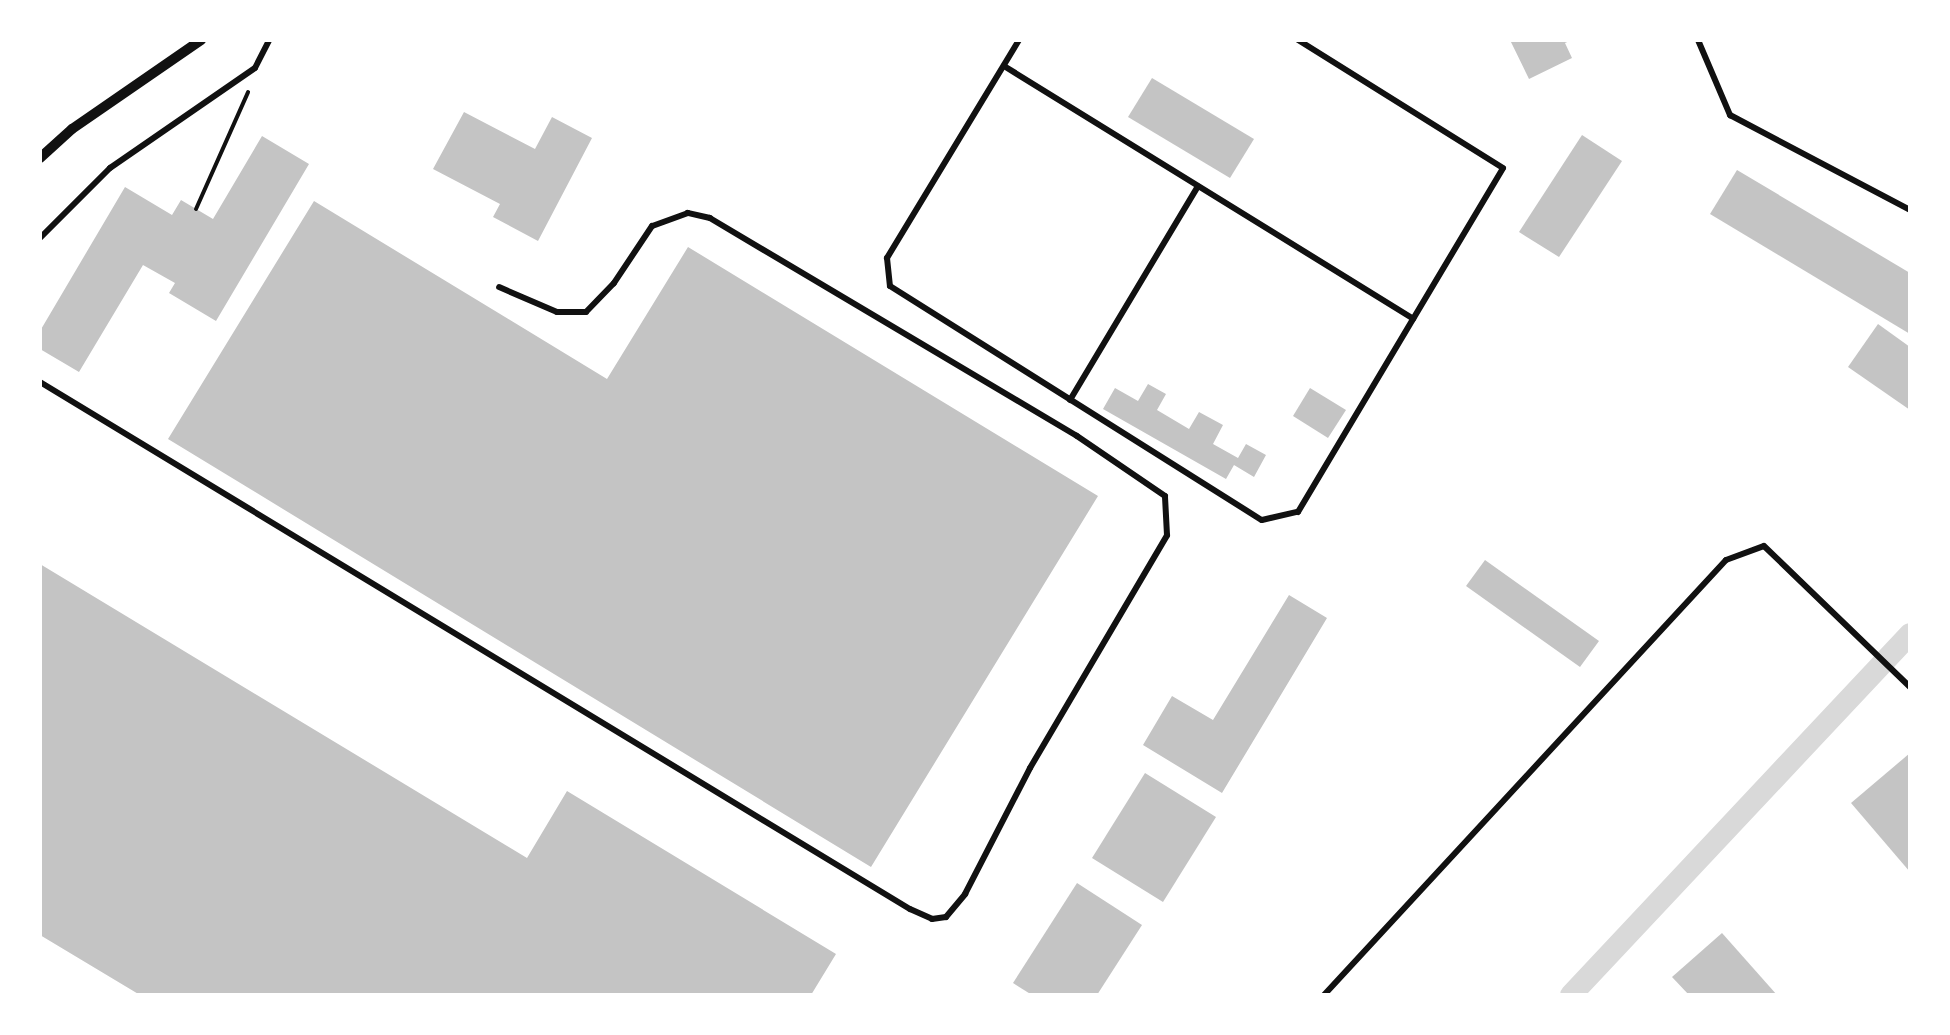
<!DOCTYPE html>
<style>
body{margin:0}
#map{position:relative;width:1950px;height:1035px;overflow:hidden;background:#fff;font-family:"Open Sans",sans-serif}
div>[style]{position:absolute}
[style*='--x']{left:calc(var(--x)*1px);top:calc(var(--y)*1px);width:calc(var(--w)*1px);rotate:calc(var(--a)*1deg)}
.canal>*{height:22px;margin:-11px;padding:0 11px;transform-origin:11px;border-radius:11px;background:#d9d9d9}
.building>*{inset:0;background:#c4c4c4}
.path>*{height:4px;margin:-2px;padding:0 2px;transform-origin:2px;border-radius:2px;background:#111}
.service>*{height:6px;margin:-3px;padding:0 3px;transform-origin:3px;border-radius:3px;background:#111}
.minor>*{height:10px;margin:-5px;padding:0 5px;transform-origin:5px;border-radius:5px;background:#111}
span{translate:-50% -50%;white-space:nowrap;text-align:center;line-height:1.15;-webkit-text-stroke:8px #fff;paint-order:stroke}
.frame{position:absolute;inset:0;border:42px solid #fff;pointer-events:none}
</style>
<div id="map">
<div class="canal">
<div style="--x:1571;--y:995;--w:495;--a:-46.8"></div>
</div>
<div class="building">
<div style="clip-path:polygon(1510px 40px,1572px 40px,1565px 43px,1572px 58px,1529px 79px)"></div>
<div style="clip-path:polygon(1152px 78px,1254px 139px,1230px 178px,1128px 117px)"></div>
<div style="clip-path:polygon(464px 112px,535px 149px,552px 117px,592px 138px,538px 241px,493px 217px,500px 204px,433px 169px)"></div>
<div style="clip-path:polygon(1582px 135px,1622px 161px,1559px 257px,1519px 232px)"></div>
<div style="clip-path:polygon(262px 136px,309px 164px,216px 321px,169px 293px,175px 283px,143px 265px,79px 372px,40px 349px,40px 331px,125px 187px,172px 215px,181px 200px,213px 219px)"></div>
<div style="clip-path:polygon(1737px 170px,1910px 273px,1910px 334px,1710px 214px)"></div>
<div style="clip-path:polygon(314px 201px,607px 379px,688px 247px,1098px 496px,871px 867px,168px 439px)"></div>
<div style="clip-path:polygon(1878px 324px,1910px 347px,1910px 410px,1848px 367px)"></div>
<div style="clip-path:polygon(1148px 384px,1166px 394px,1157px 410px,1189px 429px,1199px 412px,1223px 425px,1213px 444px,1238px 458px,1246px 444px,1266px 455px,1254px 477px,1234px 465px,1226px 479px,1103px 409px,1115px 388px,1138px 401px)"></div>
<div style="clip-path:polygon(1310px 388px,1346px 410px,1328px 438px,1293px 416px)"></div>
<div style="clip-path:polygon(1485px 560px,1599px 641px,1580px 667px,1466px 586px)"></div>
<div style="clip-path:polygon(40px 564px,527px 858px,567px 791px,836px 954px,811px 995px,140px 995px,40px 935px)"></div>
<div style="clip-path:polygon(1289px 595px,1327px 618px,1222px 793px,1143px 745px,1172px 696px,1213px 720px)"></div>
<div style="clip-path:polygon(1910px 753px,1910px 872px,1851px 803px)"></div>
<div style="clip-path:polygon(1145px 773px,1216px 817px,1163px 902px,1092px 858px)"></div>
<div style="clip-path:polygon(1077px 883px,1142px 925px,1097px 995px,1032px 995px,1013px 983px)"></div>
<div style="clip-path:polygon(1722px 933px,1777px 995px,1689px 995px,1672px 977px)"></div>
</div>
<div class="path">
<div style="--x:196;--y:209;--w:128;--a:-66"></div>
</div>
<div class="service">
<div style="--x:1019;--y:40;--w:255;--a:121.2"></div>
<div style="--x:887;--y:258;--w:28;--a:84"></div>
<div style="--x:890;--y:286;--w:439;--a:32.2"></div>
<div style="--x:1262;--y:520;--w:37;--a:-13"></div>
<div style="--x:1298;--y:512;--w:400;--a:-59.2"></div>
<div style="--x:1503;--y:168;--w:242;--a:-148"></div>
<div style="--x:1698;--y:40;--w:82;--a:66.9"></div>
<div style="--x:1730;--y:115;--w:204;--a:27.8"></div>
<div style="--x:1004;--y:66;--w:481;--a:31.7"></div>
<div style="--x:40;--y:238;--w:99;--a:-45"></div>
<div style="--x:110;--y:168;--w:176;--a:-34.6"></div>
<div style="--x:255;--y:68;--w:31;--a:-63"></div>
<div style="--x:40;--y:382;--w:1017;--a:31.21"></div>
<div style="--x:910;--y:909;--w:24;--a:24"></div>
<div style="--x:932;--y:919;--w:14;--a:-8"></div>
<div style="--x:946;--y:917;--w:30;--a:-50"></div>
<div style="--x:965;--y:894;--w:142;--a:-62.7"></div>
<div style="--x:1030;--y:768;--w:270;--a:-59.5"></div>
<div style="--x:1167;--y:535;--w:39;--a:-93"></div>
<div style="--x:1165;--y:496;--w:107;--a:-145.7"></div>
<div style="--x:1077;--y:436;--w:427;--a:-149.3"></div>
<div style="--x:710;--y:218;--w:23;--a:-167"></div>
<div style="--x:688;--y:213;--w:38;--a:160"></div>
<div style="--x:652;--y:226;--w:69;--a:123.7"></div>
<div style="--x:614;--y:283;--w:40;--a:134"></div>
<div style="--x:586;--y:312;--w:29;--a:180"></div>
<div style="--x:557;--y:312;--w:63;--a:-156.7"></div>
<div style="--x:1070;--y:400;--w:249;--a:-59.1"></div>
<div style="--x:1324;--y:995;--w:592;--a:-47.26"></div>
<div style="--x:1726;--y:560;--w:40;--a:-20.2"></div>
<div style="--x:1764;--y:546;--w:203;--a:44"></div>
</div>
<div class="minor">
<div style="--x:40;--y:158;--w:43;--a:-42.2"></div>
<div style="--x:72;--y:129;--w:157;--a:-34.6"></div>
</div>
<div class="frame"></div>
</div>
